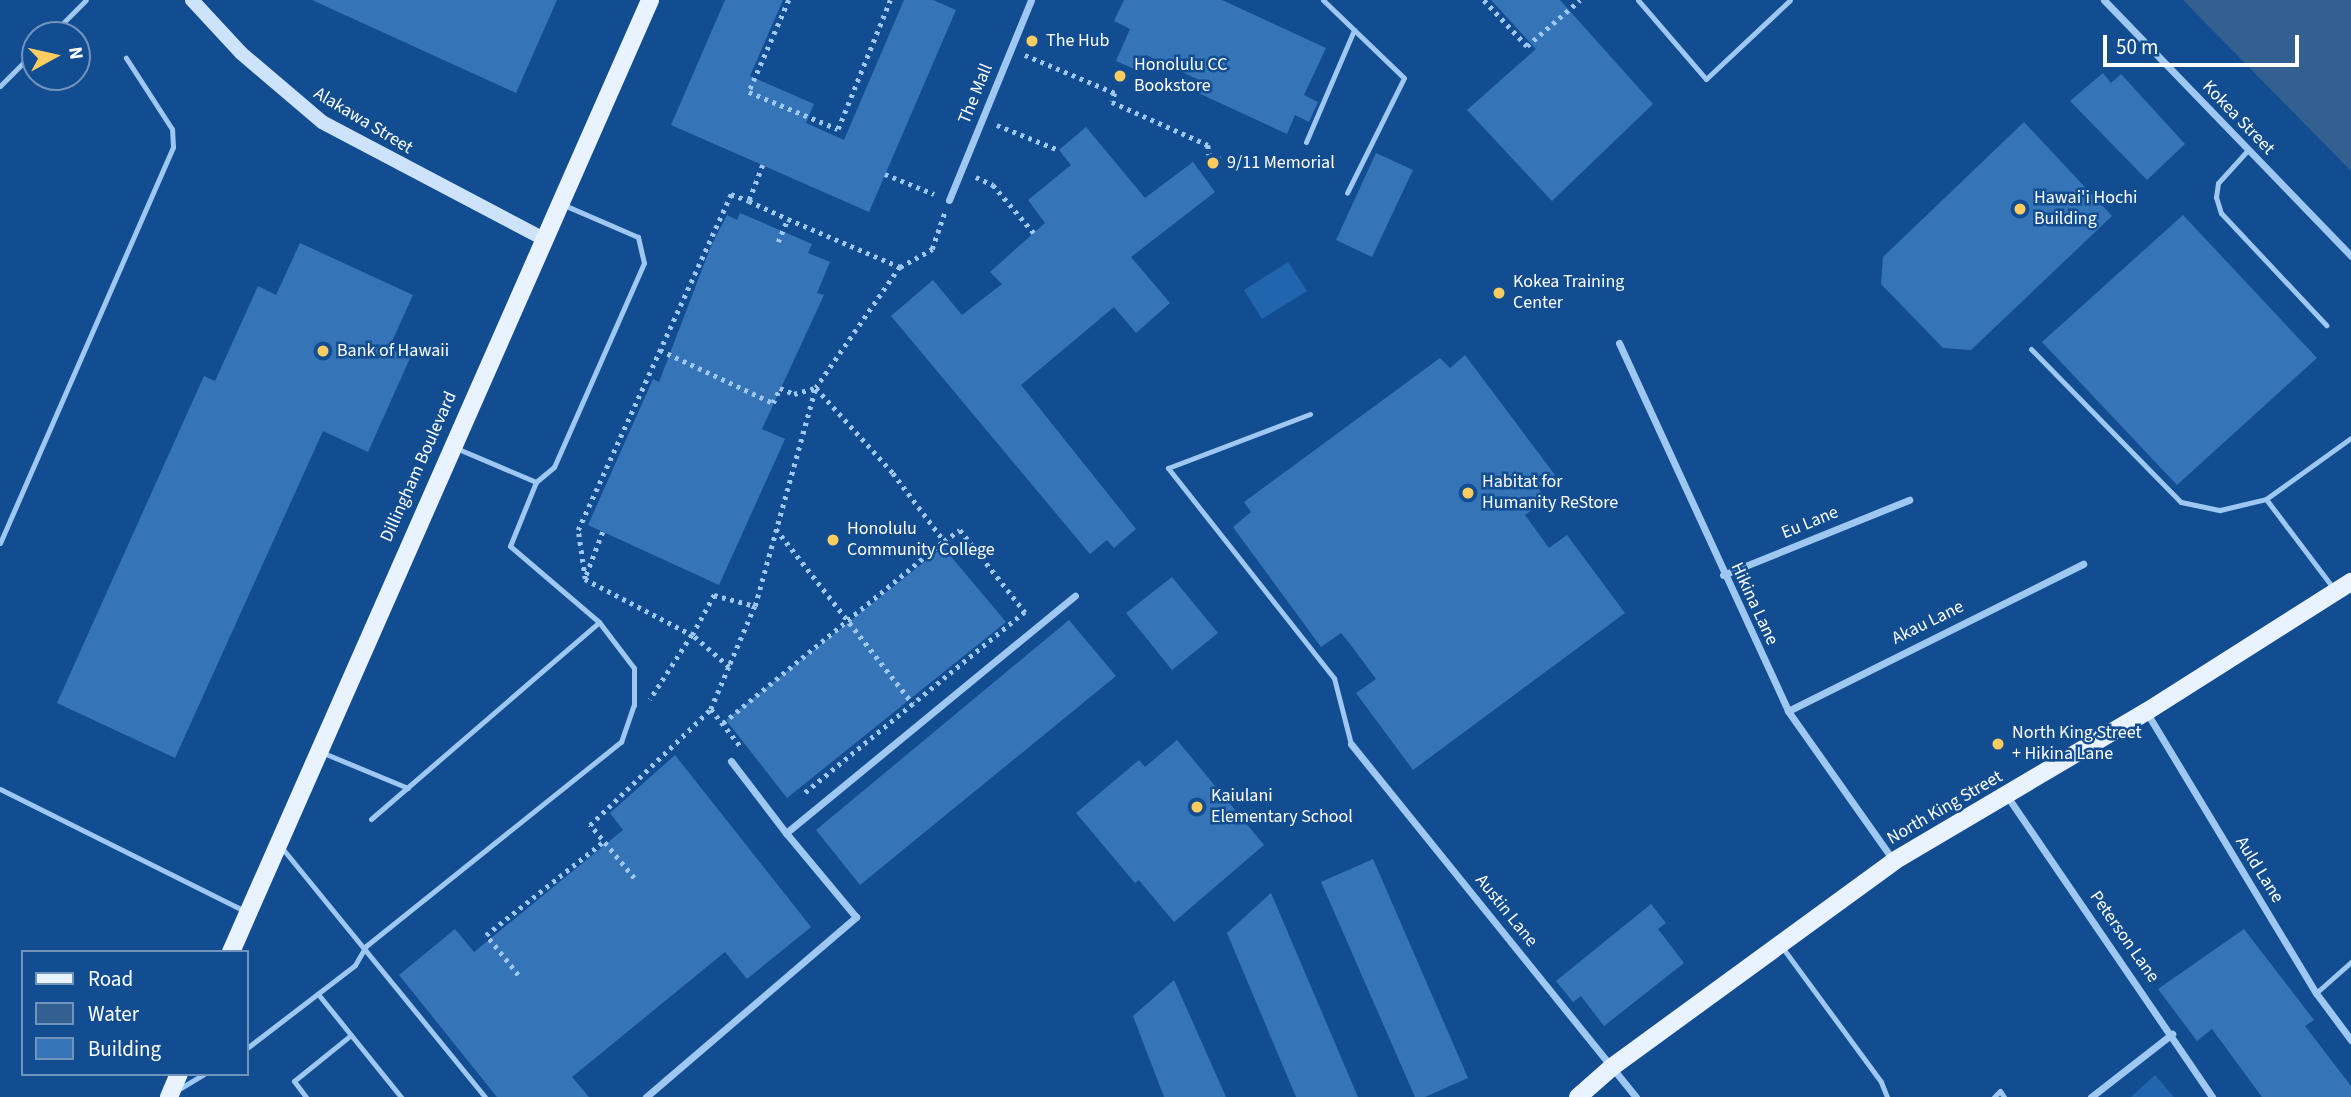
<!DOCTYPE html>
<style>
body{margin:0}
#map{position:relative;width:2351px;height:1097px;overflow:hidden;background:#124d91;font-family:"Source Sans 3",sans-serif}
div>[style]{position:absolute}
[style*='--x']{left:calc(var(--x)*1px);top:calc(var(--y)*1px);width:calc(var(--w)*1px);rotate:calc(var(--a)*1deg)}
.green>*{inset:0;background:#2165ae}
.water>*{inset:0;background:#346091}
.building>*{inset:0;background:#3674b8}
.path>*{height:4.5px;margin-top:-2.25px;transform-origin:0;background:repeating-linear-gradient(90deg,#9ec7f2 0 3.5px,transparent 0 8.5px)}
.lane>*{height:5px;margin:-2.5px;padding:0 2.5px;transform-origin:2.5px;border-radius:2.5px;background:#9ec7f2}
.street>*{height:7px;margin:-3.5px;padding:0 3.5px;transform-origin:3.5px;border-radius:3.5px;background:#9ec7f2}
.secondary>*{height:14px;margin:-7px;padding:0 7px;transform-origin:7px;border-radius:7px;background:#cde3fc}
.primary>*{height:18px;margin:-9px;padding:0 9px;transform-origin:9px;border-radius:9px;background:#e9f2ff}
.dots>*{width:19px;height:19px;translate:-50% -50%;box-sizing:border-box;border:4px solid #124d91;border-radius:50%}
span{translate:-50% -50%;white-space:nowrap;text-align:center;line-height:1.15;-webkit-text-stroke:5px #124d91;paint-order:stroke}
.poi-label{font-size:18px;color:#fff}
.left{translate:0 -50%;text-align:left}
.street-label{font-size:18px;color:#fff}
.legend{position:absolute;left:21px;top:950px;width:228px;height:126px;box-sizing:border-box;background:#124d91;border:2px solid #7194bd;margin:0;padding:9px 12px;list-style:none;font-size:21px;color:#fff}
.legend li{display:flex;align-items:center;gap:14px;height:35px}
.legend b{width:35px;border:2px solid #7194bd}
.north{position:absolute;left:21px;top:21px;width:70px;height:70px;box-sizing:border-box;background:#124d91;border:2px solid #7194bd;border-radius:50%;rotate:82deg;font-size:19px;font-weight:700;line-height:28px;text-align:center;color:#fff}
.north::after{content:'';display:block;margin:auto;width:24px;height:32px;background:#ffcc5f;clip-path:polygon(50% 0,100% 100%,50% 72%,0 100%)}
.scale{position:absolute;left:2103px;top:35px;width:196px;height:32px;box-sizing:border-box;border:4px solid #fff;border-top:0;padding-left:9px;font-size:21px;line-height:24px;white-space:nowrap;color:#fff;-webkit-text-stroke:5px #124d91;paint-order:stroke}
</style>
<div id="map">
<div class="green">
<div style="clip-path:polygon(1288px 262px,1307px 291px,1262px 319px,1244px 290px)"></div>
<div style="clip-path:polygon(2155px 1075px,2174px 1097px,2131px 1097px)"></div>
</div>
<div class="water">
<div style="clip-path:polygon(2183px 0,2351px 0,2351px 171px)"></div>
</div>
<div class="building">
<div style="clip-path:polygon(312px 0,557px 0,516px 93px)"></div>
<div style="clip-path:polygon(725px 0,783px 0,750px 76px,814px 104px,806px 123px,844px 140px,904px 0,933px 0,956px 10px,869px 212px,671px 125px)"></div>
<div style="clip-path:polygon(1124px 0,1222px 0,1326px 48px,1304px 95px,1318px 102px,1309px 122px,1295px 115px,1287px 134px,1194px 91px,1199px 80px,1146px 55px,1139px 71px,1116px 61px,1130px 29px,1114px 21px)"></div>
<div style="clip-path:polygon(1491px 0,1560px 0,1653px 104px,1552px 201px,1467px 110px,1536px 49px)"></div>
<div style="clip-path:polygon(2103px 73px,2111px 83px,2121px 74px,2185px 144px,2147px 180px,2070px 101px)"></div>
<div style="clip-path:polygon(2024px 122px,2112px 216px,1971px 350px,1943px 348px,1881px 284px,1883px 257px)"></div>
<div style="clip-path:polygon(1086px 127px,1145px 198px,1193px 162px,1215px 192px,1131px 257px,1170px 303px,1136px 333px,1114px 307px,1021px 385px,1136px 529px,1114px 548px,1107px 540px,1090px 554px,891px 316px,933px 280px,962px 315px,1002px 284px,990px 272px,1045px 223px,1028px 200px,1071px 165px,1059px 150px)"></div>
<div style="clip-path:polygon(1376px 153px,1413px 170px,1372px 257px,1336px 240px)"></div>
<div style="clip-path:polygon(740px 213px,812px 244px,808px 253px,830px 262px,817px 293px,824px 295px,762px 429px,785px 439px,719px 585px,588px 525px,653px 379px,659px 382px,711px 246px,727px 215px,737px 220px)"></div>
<div style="clip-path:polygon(2183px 215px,2317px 358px,2177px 485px,2042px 342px)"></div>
<div style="clip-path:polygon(300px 243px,413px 295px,389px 348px,410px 358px,368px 452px,323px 431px,175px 758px,57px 703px,204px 376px,215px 381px,258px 286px,276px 295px)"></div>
<div style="clip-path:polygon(1465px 355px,1555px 475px,1538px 488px,1546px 500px,1525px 515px,1549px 548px,1567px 535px,1625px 613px,1413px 770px,1356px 693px,1376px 679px,1350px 644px,1341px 633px,1321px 647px,1233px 527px,1251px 512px,1244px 502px,1440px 358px,1450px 368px)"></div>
<div style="clip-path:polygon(943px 547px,1006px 622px,787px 798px,726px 720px)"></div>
<div style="clip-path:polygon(1172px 577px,1218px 633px,1172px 670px,1126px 613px)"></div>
<div style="clip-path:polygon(1069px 620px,1116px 676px,860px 885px,816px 830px)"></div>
<div style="clip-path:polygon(1177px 740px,1264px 845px,1174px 922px,1139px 880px,1135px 883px,1076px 813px,1139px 760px,1145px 767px)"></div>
<div style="clip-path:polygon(675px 755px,811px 927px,747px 979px,725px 952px,572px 1077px,589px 1097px,497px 1097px,399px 975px,455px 929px,474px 952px,623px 830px,610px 813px)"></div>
<div style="clip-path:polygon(1373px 859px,1468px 1078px,1425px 1097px,1415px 1097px,1321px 882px)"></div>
<div style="clip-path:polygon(1271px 893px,1358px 1097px,1296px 1097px,1227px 933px)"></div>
<div style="clip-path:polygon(1651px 904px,1666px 923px,1658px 929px,1684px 963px,1604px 1026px,1581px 996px,1573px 1002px,1556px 981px)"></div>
<div style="clip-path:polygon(2244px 929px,2314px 1020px,2305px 1026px,2351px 1086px,2351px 1097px,2262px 1097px,2212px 1029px,2197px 1041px,2158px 989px)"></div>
<div style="clip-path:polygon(1174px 980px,1226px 1097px,1164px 1097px,1133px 1016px)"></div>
</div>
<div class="path">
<div style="--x:789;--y:0;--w:100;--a:113.5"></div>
<div style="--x:749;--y:92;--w:96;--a:22.6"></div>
<div style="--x:838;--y:129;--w:139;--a:-68"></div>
<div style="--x:1484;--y:0;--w:63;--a:46.9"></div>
<div style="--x:1527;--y:46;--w:70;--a:-41"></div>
<div style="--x:1025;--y:55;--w:98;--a:22.9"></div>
<div style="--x:1115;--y:93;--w:9;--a:108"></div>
<div style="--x:1112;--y:102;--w:105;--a:24.1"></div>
<div style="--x:1208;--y:145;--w:10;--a:84"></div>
<div style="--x:1209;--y:155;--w:13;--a:18"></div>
<div style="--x:997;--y:125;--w:67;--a:22"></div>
<div style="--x:763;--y:165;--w:39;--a:111"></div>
<div style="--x:749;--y:201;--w:43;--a:24.8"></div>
<div style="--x:885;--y:174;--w:53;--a:22.2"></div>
<div style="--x:976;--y:177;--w:19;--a:25"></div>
<div style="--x:993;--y:185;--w:63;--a:49.5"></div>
<div style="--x:778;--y:242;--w:25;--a:-67"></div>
<div style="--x:788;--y:219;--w:122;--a:23.2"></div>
<div style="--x:900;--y:267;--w:37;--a:-29"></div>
<div style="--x:932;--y:249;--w:39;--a:-71"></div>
<div style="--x:900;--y:267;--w:147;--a:124.8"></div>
<div style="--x:816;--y:388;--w:115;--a:47.8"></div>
<div style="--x:893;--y:473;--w:85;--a:53.1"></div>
<div style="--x:944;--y:541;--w:19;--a:-35"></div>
<div style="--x:960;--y:530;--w:105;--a:51.6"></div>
<div style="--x:1025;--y:612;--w:145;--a:140.6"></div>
<div style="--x:660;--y:350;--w:125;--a:25.1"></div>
<div style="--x:773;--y:403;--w:17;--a:-65"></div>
<div style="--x:780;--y:388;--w:15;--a:23"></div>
<div style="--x:794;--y:394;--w:22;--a:-16"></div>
<div style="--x:776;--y:529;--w:222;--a:51.9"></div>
<div style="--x:913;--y:704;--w:141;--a:140.5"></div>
<div style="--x:603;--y:532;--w:50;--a:111"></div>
<div style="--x:585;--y:579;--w:49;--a:-98.1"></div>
<div style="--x:578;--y:530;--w:369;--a:-65.5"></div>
<div style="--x:731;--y:194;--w:19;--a:21"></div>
<div style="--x:585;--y:579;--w:121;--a:27.6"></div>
<div style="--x:692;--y:635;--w:77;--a:122.9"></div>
<div style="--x:755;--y:606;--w:225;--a:-74.5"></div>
<div style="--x:729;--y:667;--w:49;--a:-139.1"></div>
<div style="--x:692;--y:635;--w:46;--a:-61.2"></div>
<div style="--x:714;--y:595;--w:42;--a:15"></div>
<div style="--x:755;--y:606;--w:66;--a:113.1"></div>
<div style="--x:729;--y:667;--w:46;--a:113.2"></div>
<div style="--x:711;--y:709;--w:48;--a:51.7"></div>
<div style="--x:723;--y:723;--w:286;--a:-39.5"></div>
<div style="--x:634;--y:878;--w:69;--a:-129.7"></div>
<div style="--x:590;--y:825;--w:168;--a:-43.8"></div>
<div style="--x:518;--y:975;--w:51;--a:-128.7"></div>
<div style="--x:486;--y:935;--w:149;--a:-38.5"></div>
</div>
<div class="lane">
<div style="--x:1323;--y:0;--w:112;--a:43.9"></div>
<div style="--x:1404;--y:78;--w:128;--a:116.4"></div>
<div style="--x:1638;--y:0;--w:104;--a:49.3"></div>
<div style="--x:1706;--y:79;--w:115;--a:-43.2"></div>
<div style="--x:51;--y:35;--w:49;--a:-45"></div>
<div style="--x:0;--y:86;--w:49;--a:-45"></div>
<div style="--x:1306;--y:142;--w:122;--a:-66.8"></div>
<div style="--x:2247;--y:151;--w:43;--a:132.2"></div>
<div style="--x:2218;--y:183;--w:14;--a:98"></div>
<div style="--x:2216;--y:197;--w:17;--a:73"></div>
<div style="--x:2221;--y:213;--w:154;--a:46.8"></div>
<div style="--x:2031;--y:349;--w:214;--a:45.6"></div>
<div style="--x:2181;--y:502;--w:40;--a:12"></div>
<div style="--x:2220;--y:510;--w:47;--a:-13.4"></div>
<div style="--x:1310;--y:414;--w:152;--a:159.2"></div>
<div style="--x:1168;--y:468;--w:268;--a:51.7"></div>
<div style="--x:1334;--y:678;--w:68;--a:75.6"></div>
<div style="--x:456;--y:448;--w:87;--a:23"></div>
<div style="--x:536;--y:482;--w:23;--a:-40"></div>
<div style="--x:554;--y:467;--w:223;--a:-66.2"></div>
<div style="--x:644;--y:263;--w:27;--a:-103"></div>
<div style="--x:638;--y:237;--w:81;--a:-156.6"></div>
<div style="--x:0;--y:543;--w:432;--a:-66.4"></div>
<div style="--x:173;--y:147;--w:18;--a:-93"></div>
<div style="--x:172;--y:129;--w:85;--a:-122.9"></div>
<div style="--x:2334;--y:589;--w:113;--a:-127.1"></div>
<div style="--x:2266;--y:499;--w:105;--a:-35.7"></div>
<div style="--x:321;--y:752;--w:94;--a:22.5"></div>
<div style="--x:0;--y:789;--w:274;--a:26.5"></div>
<div style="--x:371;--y:819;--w:301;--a:-40.8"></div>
<div style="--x:282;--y:848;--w:321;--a:50.8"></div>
<div style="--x:1782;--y:947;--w:167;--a:53.7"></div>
<div style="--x:1881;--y:1082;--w:16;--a:68"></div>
<div style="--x:2316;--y:993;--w:47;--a:-41.5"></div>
<div style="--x:351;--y:1035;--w:80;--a:51.1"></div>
<div style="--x:247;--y:1048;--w:136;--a:-37.5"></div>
<div style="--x:355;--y:965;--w:22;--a:-60"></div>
<div style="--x:366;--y:946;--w:327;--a:-38.7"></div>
<div style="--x:621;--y:742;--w:39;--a:-71"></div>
<div style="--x:634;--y:705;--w:37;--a:-90"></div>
<div style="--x:634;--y:668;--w:58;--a:-127.3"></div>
<div style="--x:599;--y:622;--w:117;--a:-139.5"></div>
<div style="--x:510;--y:546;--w:69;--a:-67.9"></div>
<div style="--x:179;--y:1089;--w:29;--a:-31"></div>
<div style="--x:306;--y:1097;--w:20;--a:-127"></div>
<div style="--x:294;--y:1081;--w:73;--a:-38.9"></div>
<div style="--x:351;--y:1035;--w:53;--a:-128.8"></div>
<div style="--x:1994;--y:1097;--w:8;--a:-45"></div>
<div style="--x:2000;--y:1091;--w:7;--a:56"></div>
</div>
<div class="street">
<div style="--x:2104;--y:0;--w:356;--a:46"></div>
<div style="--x:949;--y:200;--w:216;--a:-67.7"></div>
<div style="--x:1619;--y:343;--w:405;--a:65.3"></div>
<div style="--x:1788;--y:711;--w:182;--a:54.8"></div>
<div style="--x:1723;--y:575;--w:201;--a:-22"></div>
<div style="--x:1788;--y:711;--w:330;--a:-26.5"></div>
<div style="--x:2147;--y:713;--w:327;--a:58.9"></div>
<div style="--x:2316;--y:993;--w:59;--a:53.3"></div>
<div style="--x:1351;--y:744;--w:454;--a:51.1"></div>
<div style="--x:731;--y:761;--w:91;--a:52.6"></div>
<div style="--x:2007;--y:796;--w:364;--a:55.7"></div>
<div style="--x:646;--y:1097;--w:277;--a:-40.6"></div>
<div style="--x:856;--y:917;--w:109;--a:-129.8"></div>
<div style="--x:786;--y:833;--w:374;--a:-39.4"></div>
<div style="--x:2091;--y:1097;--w:103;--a:-37.9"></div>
</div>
<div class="secondary">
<div style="--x:192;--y:0;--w:72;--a:47.2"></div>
<div style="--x:241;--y:53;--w:106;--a:40.4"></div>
<div style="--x:322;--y:122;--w:249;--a:27.8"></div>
</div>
<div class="primary">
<div style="--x:231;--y:952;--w:1040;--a:-66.24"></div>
<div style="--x:169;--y:1097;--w:25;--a:-67"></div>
<div style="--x:1578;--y:1097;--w:45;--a:-41.4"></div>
<div style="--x:1612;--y:1067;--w:349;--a:-36.1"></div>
<div style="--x:1894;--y:861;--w:293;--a:-30.6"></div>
<div style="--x:2146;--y:712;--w:243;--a:-32.4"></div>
</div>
<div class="dots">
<div style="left:1032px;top:41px;background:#ffcc5f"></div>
<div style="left:1120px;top:76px;background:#ffcc5f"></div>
<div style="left:1213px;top:163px;background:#ffcc5f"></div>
<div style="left:2020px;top:209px;background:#ffcc5f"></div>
<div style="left:1499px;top:293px;background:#ffcc5f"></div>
<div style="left:323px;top:351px;background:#ffcc5f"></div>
<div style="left:1468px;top:493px;background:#ffcc5f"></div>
<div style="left:833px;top:540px;background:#ffcc5f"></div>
<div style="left:1998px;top:744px;background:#ffcc5f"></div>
<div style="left:1197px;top:807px;background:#ffcc5f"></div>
</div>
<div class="poi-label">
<span class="left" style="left:1046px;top:41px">The Hub</span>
<span class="left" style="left:1134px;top:76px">Honolulu CC<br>Bookstore</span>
<span class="left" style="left:1227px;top:163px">9/11 Memorial</span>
<span class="left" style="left:2034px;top:209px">Hawai'i Hochi<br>Building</span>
<span class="left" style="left:1513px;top:293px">Kokea Training<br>Center</span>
<span class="left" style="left:337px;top:351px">Bank of Hawaii</span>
<span class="left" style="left:1482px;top:493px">Habitat for<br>Humanity ReStore</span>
<span class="left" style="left:847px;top:540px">Honolulu<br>Community College</span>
<span class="left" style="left:2012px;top:744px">North King Street<br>+ Hikina Lane</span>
<span class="left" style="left:1211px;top:807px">Kaiulani<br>Elementary School</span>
</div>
<div class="street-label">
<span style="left:976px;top:94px;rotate:-68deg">The Mall</span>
<span style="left:2238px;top:118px;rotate:46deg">Kokea Street</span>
<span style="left:363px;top:121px;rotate:31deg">Alakawa Street</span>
<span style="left:419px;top:467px;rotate:-66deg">Dillingham Boulevard</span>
<span style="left:1810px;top:523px;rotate:-22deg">Eu Lane</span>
<span style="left:1754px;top:604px;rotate:65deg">Hikina Lane</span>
<span style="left:1928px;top:623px;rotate:-26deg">Akau Lane</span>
<span style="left:1945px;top:808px;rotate:-30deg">North King Street</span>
<span style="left:2259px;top:870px;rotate:58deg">Auld Lane</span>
<span style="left:1506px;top:911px;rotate:51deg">Austin Lane</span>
<span style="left:2124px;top:937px;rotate:55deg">Peterson Lane</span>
</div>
<ul class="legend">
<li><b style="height:9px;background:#e9f2ff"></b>Road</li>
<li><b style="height:19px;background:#346091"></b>Water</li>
<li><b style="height:19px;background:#3674b8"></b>Building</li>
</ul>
<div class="north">N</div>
<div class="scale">50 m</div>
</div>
